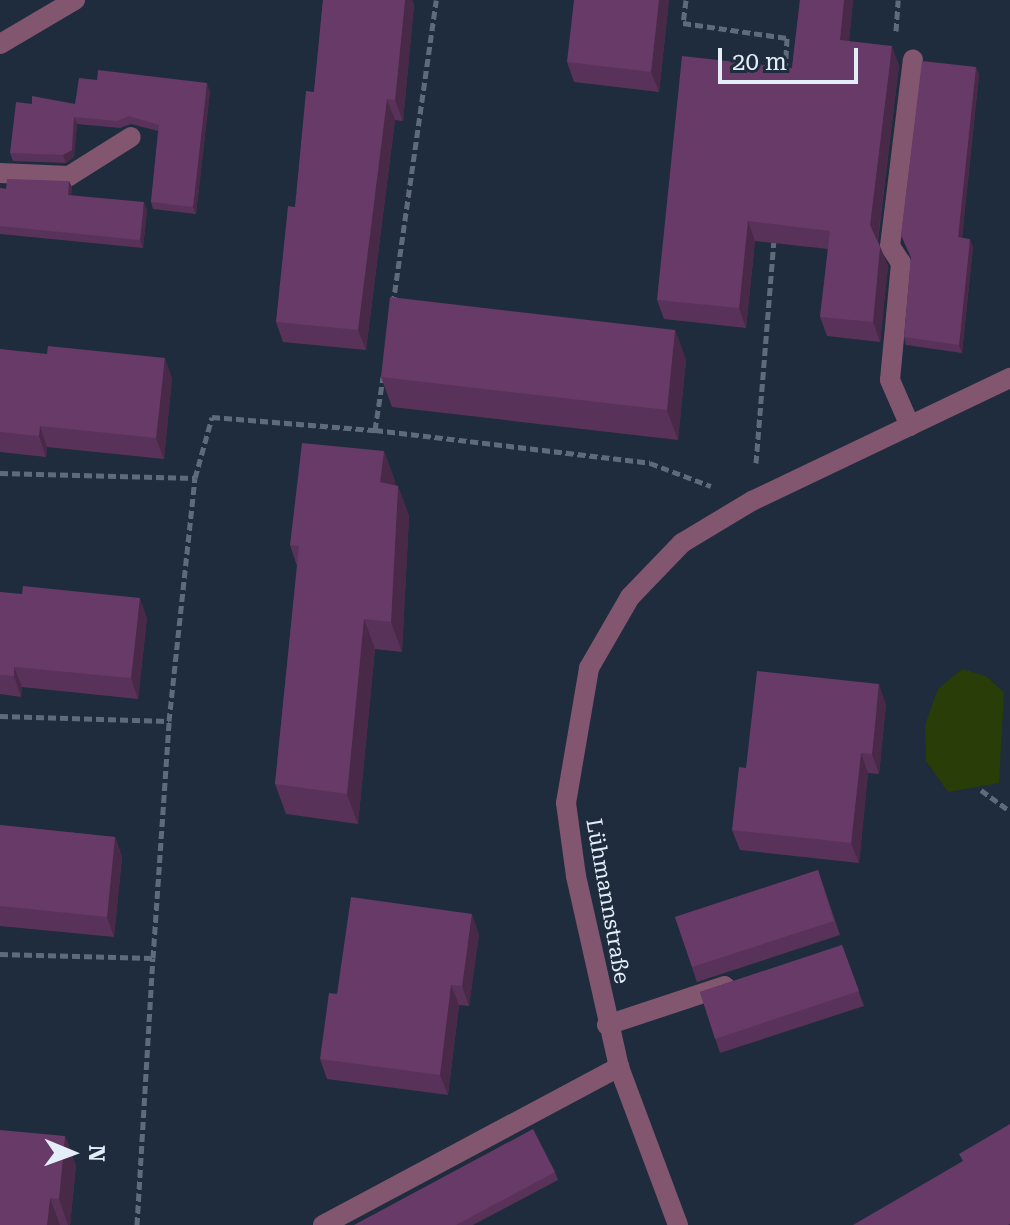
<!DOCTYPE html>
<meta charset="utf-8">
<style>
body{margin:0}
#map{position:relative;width:1010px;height:1225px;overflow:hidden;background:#1e2c3d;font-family:"Roboto Serif",serif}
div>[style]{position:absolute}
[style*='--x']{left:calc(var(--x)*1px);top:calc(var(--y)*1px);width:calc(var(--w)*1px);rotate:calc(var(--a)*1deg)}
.green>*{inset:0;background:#283d07}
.path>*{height:5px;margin-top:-2.5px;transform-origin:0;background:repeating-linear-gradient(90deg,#5e6b7a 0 8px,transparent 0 12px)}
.lane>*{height:20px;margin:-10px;padding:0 10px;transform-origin:10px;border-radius:10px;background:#83566f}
.street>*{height:20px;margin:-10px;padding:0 10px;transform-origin:10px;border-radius:10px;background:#83566f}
.wall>*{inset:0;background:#593259}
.shaded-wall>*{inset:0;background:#482948}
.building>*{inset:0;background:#673a67}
span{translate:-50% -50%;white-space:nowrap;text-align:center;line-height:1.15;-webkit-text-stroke:6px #1e2c3d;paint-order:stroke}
.street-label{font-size:22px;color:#e4eef9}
.north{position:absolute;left:32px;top:1113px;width:80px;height:80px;-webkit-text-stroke:6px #1e2c3d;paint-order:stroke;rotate:91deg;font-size:22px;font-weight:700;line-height:32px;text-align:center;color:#e4eef9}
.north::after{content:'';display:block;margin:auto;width:28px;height:36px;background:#e4eef9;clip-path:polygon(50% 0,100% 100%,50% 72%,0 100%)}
.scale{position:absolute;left:718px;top:48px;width:140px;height:36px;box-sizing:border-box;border:4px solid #e4eef9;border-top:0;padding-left:10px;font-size:24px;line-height:28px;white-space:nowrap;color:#e4eef9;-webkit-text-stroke:6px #1e2c3d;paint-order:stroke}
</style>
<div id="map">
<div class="green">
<div style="clip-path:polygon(962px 669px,986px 676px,1004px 692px,999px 783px,948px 792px,926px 761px,925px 725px,938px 689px)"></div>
</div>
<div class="path">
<div style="--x:686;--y:0;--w:23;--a:97"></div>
<div style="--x:683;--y:23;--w:105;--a:8.2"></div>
<div style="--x:787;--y:38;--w:35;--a:93"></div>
<div style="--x:896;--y:31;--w:31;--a:-86"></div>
<div style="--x:393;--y:304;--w:307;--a:-81.9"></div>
<div style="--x:375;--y:430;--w:54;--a:-81.4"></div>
<div style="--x:756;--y:463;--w:226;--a:-85.4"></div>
<div style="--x:0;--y:473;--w:195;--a:1.5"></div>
<div style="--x:0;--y:716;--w:169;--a:1.7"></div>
<div style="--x:981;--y:790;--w:36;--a:36"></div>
<div style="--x:0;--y:954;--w:153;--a:1.5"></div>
<div style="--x:153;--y:958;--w:238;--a:-86.1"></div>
<div style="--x:169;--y:721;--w:244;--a:-83.9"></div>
<div style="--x:195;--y:478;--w:63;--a:-74.4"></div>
<div style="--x:212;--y:417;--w:164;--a:4.6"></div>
<div style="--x:375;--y:430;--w:277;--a:6.8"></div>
<div style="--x:650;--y:463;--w:65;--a:20.7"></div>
<div style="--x:137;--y:1225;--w:267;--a:-86.6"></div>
</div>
<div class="lane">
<div style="--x:0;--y:173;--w:69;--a:2.5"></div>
<div style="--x:69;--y:176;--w:73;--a:-32.2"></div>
<div style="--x:910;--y:426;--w:50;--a:-113.5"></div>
<div style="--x:890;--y:380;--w:118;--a:-84.6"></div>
<div style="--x:901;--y:263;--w:20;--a:-123"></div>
<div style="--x:890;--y:246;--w:188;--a:-83"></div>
<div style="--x:607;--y:1025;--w:124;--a:-18.3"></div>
<div style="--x:323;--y:1225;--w:336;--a:-28.1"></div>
</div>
<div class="street">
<div style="--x:0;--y:44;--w:87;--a:-30.4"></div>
<div style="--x:678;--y:1225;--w:169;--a:-110.5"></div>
<div style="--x:619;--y:1067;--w:196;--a:-102.7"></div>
<div style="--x:576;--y:876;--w:74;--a:-97.8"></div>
<div style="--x:566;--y:803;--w:137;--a:-80.3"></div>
<div style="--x:589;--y:668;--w:82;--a:-60"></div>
<div style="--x:630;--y:597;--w:75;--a:-46.1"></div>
<div style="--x:682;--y:543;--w:82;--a:-31"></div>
<div style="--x:752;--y:501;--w:286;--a:-25.5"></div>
</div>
<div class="wall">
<div style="clip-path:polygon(323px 0,412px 0,414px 5px,403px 121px,395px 120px,366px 350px,283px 342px,276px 322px,314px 92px)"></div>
<div style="clip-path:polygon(669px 0,659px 92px,574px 82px,567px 62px)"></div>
<div style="clip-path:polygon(800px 0,853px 0,849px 41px,899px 65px,878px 241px,888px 266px,880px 342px,827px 336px,820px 317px,828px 249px,755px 241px,746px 328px,664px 319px,657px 300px,792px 68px)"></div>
<div style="clip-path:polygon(976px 67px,979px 75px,962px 238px,973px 247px,962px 353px,906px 345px,904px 337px,911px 258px,901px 235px)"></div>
<div style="clip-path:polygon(210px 91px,196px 214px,153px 209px,151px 202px,158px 131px,131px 124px,120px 128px,77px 124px,74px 157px,66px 163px,13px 161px,10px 153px,32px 104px,75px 104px)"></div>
<div style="clip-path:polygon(69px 181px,72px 188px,71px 195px,147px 210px,143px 248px,0 234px,0 188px,6px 189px)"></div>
<div style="clip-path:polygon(675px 330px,686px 360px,678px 440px,392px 407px,381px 377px)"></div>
<div style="clip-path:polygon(0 349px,172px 378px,164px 459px,47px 447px,46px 457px,0 452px)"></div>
<div style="clip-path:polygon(384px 451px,395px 481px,394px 485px,398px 486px,409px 516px,402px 652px,375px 649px,358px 824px,286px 814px,275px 784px,297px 566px,290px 545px)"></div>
<div style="clip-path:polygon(0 592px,147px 618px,138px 699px,22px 687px,21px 697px,0 694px)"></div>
<div style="clip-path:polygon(886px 704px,879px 774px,868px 773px,859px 863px,740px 850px,732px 830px,746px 768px)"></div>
<div style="clip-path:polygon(0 825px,115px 837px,122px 857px,114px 937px,0 926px)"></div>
<div style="clip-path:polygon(818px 870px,840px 935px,697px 982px,675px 917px)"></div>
<div style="clip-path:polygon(479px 934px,469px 1006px,459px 1005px,448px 1095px,327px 1079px,320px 1059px)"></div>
<div style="clip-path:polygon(842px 945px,864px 1006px,720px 1053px,700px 992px)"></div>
<div style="clip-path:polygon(65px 1136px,76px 1166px,70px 1225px,0 1225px)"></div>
<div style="clip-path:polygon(555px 1172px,558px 1180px,473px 1225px,354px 1225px)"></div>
</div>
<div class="shaded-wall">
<div style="clip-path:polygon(405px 0,412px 0,414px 5px,403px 121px,395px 100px)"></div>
<div style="clip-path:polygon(659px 0,669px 0,659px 92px,651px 72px)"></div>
<div style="clip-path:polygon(844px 0,853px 0,847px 59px,840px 40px)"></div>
<div style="clip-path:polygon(892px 46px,899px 65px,877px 244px,870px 225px)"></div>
<div style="clip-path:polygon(976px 67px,979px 75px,961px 245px,958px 237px)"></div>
<div style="clip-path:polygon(207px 83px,210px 91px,196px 214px,193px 207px)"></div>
<div style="clip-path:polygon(387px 99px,395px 120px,366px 350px,358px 330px)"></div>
<div style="clip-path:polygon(74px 117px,77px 124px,74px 157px,66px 163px,63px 155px)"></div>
<div style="clip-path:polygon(69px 181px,72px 188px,70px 202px,68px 195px)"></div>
<div style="clip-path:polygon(144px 202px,147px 210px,143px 248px,140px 240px)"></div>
<div style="clip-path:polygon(748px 221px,755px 241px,746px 328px,739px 308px)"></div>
<div style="clip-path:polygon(970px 239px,973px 247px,962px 353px,959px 345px)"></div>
<div style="clip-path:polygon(880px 247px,888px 266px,880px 342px,873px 322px)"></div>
<div style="clip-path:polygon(675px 330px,686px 360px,678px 440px,667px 410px)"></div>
<div style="clip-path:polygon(165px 358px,172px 378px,164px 459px,156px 438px)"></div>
<div style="clip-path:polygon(40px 426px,47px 447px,46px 457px,39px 436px)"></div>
<div style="clip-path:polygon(384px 451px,395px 481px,391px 512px,380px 482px)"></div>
<div style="clip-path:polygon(398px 486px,409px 516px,402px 652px,391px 622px)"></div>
<div style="clip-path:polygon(140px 598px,147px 618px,138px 699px,131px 678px)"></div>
<div style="clip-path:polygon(364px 619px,375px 649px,358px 824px,347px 794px)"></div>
<div style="clip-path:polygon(14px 667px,22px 687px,21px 697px,14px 676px)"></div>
<div style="clip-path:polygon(879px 684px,886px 704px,879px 774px,872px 754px)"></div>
<div style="clip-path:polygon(861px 753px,868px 773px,859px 863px,851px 843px)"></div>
<div style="clip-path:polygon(115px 837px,122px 857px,114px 937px,107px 917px)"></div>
<div style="clip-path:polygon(472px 914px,479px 934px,469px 1006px,462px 986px)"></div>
<div style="clip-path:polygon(451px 985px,459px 1005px,448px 1095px,440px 1075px)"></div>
<div style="clip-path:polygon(65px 1136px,76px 1166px,70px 1225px,68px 1225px,59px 1199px)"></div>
<div style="clip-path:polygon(50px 1198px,60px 1225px,47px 1225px)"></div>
</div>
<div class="building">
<div style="clip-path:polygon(323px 0,405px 0,395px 100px,387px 99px,358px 330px,276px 322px,288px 206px,295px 207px,306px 91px,314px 92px)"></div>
<div style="clip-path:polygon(574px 0,659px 0,651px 72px,567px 62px)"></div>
<div style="clip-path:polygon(800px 0,844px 0,840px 40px,892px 46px,870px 225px,880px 247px,873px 322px,820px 317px,830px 231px,748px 221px,739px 308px,657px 300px,682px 56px,792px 68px)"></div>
<div style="clip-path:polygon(922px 61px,976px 67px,958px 237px,970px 239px,959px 345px,904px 337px,911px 257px,901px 235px)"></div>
<div style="clip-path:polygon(98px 70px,207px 83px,193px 207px,151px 202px,159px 125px,129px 116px,117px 121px,74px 117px,72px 150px,63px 155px,10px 153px,16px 102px,32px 104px,32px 96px,75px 104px,79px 78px,97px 80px)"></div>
<div style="clip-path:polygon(7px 179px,69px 181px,68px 195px,144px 202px,140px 240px,0 226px,0 188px,6px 189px)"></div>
<div style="clip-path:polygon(390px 297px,675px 330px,667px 410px,381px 377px)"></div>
<div style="clip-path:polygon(48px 346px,165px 358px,156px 438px,40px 426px,39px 436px,0 432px,0 349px,47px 354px)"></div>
<div style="clip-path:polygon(302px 443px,384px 451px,380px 482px,398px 486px,391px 622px,364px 619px,347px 794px,275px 784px,299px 546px,290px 545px)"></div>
<div style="clip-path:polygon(23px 586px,140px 598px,131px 678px,14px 667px,14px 676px,0 675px,0 592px,22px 594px)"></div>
<div style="clip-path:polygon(757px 671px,879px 684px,872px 754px,861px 753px,851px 843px,732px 830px,739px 767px,746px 768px)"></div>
<div style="clip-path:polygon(0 825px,115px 837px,107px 917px,0 906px)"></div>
<div style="clip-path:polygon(818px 870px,834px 921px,692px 967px,675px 917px)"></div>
<div style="clip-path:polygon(351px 897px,472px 914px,462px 986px,451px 985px,440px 1075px,320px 1059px,329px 993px,337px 994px)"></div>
<div style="clip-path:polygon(842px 945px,859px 991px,715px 1039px,700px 992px)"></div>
<div style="clip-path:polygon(1010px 1124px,1010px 1224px,1008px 1225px,853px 1225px,963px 1161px,959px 1154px)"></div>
<div style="clip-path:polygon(533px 1129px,555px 1172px,456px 1225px,354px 1225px)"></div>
<div style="clip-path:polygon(0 1130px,65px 1136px,59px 1199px,50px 1198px,47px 1225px,0 1225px)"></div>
</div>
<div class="street-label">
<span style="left:608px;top:901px;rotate:80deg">Lühmannstraße</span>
</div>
<div class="north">N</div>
<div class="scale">20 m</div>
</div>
